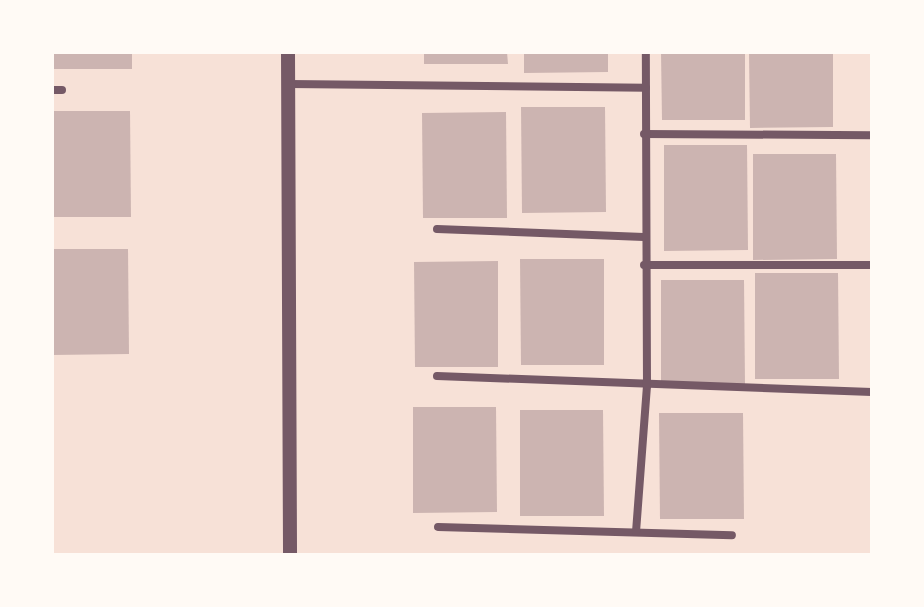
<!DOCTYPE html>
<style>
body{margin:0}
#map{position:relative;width:924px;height:607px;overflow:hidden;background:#f7e1d7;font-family:Poppins,sans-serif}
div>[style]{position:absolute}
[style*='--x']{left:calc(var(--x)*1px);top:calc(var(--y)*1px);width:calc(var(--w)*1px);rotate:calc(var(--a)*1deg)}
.building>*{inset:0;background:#ccb4b1}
.minor>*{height:8px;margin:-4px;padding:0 4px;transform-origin:4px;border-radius:4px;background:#755966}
.tertiary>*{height:14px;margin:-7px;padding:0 7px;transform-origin:7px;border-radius:7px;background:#755966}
span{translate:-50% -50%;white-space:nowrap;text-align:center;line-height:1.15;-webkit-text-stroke:6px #fffaf5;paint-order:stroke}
.frame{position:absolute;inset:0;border:54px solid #fffaf5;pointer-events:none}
</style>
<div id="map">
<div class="building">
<div style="clip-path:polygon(52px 52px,132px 52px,132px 69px,52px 69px)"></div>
<div style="clip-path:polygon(424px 52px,507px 52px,508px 64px,424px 64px)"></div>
<div style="clip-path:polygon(524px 52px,608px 52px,608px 72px,524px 73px)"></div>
<div style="clip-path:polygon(661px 52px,745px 52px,745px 120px,662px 120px)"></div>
<div style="clip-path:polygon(749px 52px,833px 52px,833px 127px,750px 128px)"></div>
<div style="clip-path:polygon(521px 107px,605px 107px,606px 212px,522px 213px)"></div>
<div style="clip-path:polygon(52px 111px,130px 111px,131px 217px,52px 217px)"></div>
<div style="clip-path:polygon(506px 112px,507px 218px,423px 218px,422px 113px)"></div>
<div style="clip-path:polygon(664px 145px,747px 145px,748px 250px,664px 251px)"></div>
<div style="clip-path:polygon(753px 154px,836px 154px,837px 259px,753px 260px)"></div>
<div style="clip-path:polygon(52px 249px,128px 249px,129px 354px,52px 355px)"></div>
<div style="clip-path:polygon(520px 259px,604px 259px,604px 365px,521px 365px)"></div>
<div style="clip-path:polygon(498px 261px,498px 367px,415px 367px,414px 262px)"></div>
<div style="clip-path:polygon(755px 273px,838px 273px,839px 379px,755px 379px)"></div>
<div style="clip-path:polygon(661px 280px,744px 280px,745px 385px,661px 386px)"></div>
<div style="clip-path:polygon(413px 407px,496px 407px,497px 512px,413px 513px)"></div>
<div style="clip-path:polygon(520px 410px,603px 410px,604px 516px,520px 516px)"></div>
<div style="clip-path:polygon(659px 413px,743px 413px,744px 519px,660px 519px)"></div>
</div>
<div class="minor">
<div style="--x:289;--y:84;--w:357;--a:0.6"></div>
<div style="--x:52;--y:90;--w:10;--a:0"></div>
<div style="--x:644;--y:134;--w:228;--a:0.3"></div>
<div style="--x:437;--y:229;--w:207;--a:2.2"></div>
<div style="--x:644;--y:265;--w:228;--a:0"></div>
<div style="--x:437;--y:376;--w:435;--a:2.1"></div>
<div style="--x:438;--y:527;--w:294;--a:1.6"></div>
<div style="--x:636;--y:532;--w:146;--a:-85.7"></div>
<div style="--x:647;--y:386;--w:334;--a:-90.2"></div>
</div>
<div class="tertiary">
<div style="--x:288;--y:52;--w:503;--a:89.77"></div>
</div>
<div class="frame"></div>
</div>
